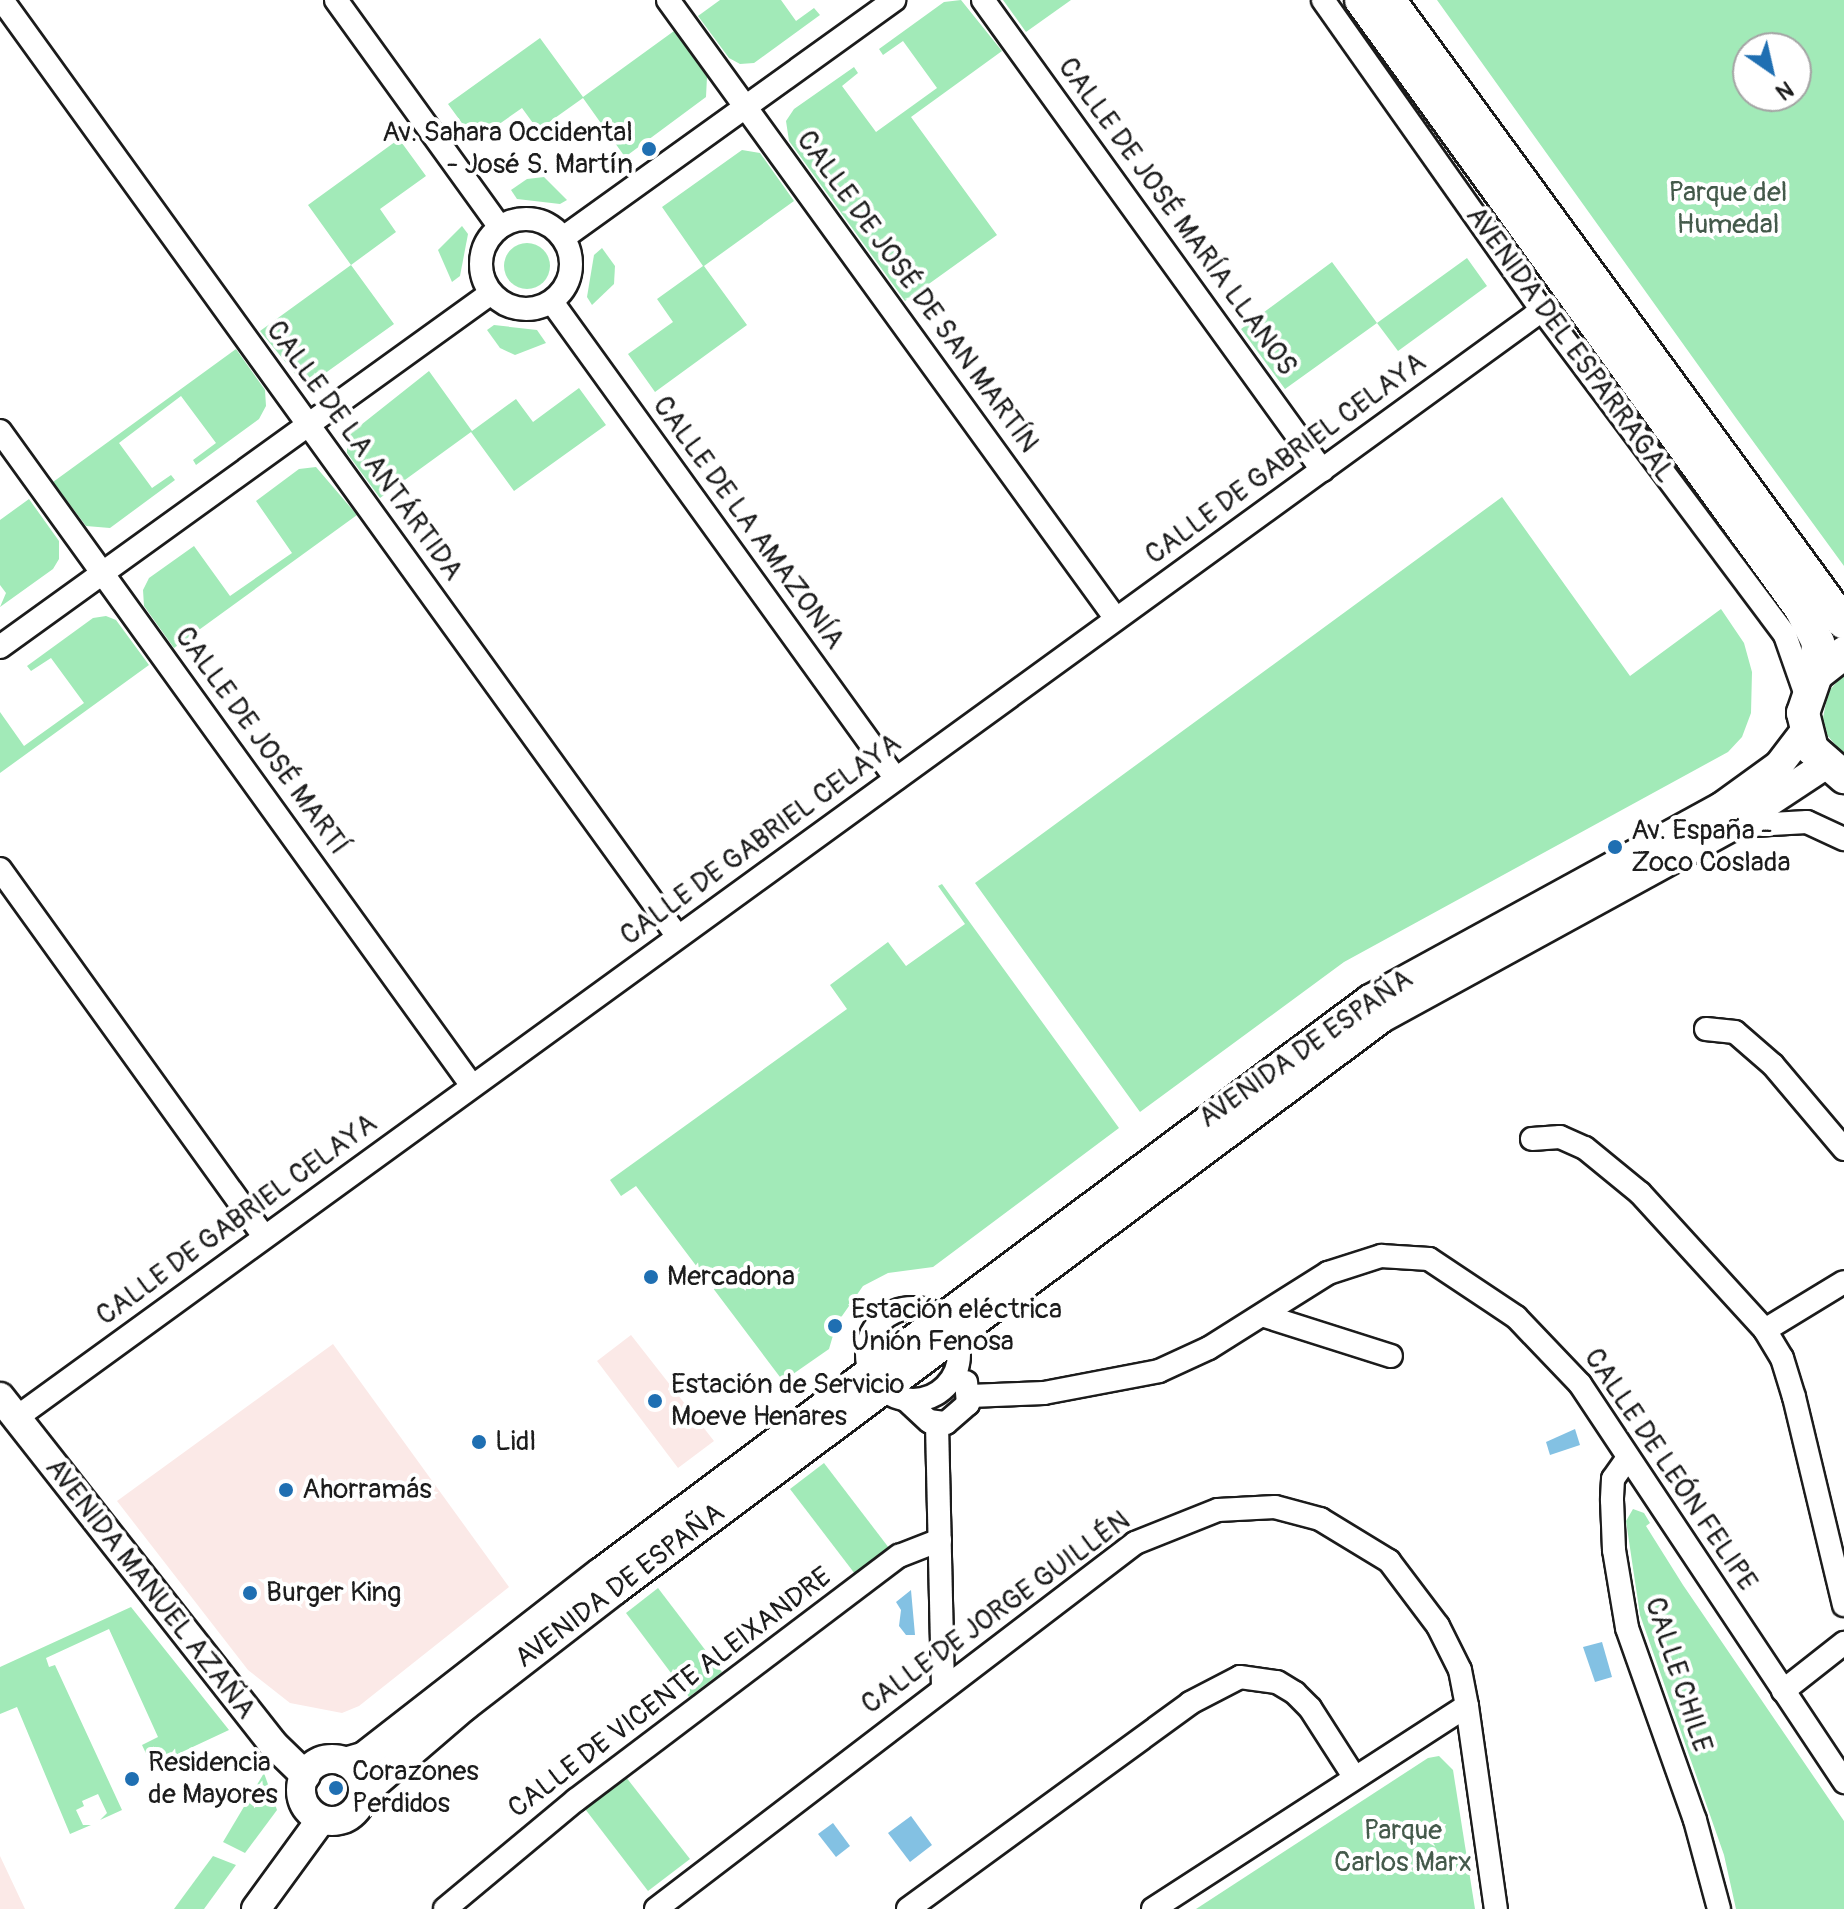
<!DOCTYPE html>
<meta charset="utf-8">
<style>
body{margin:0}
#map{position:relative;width:1844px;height:1909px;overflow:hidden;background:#fff;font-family:Pangolin,sans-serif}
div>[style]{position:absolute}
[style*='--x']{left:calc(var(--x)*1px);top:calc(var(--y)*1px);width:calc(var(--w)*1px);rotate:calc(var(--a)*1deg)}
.built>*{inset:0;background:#fbe9e7}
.green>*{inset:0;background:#a2eab8}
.round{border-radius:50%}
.water>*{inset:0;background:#83c1e3}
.roads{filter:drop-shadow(2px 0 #1c1c1c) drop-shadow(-2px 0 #1c1c1c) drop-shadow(0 2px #1c1c1c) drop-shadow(0 -2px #1c1c1c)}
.minor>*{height:22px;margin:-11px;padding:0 11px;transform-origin:11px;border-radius:11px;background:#fff}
.minor>.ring{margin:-11px;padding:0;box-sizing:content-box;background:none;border:22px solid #fff;border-radius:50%}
.tertiary>*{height:28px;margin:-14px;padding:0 14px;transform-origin:14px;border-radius:14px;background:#fff}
.tertiary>.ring{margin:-14px;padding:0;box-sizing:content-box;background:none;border:28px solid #fff;border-radius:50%}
.secondary>*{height:32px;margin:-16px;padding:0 16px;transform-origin:16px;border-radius:16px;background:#fff}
.dots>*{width:22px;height:22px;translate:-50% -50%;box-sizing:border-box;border:4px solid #fff;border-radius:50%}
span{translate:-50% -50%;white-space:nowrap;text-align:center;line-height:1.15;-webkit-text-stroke:8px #fff;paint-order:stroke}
.poi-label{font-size:28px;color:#1c1c1c}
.right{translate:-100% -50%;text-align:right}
.left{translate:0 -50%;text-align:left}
.park-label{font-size:28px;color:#445a4b}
.street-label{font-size:28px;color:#1c1c1c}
.north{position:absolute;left:1732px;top:32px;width:80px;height:80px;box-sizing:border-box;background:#fff;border:2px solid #a4a4a4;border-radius:50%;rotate:146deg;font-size:22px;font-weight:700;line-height:32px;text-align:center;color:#1c1c1c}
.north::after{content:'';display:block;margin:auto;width:28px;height:36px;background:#1f6fb2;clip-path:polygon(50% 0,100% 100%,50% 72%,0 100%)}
</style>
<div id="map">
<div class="built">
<div style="clip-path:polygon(631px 1335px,714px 1441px,678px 1468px,597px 1361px)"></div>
<div style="clip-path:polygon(333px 1344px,509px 1587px,359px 1706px,342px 1713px,290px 1703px,248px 1670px,117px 1501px)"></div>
<div style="clip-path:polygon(0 1856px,8px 1873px,25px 1909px,0 1909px)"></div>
</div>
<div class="green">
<div style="clip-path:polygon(720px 0,781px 0,796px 21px,814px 8px,820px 15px,754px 63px,740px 64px,729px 58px,698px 16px)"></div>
<div style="clip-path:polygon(961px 0,1002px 51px,911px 117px,997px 235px,905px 301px,789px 141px,786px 121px,794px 109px,854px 67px,858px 73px,842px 86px,876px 132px,937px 88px,903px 41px,883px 55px,879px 49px,944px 2px)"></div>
<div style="clip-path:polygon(1003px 0,1071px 0,1026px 32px)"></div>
<div style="clip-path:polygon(evenodd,1437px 0,1844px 0,1844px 566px,1736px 418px,1437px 0,1748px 48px,1796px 48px,1796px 96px,1748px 96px,1748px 48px)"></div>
<div style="clip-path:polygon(674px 31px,707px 77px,706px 97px,625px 157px,583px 98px,538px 130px,522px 108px,475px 141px,448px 104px,540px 38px,583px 97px)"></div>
<div style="clip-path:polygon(399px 139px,426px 176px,380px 209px,396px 232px,351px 265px,394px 324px,317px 379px,301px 381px,260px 331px,351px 265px,308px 205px)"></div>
<div style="clip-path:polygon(742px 150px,760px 153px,794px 201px,704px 266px,747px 325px,655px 392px,628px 354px,673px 322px,657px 299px,703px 266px,662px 207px)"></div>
<div style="clip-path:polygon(544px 177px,567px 200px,560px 204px,517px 199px,511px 190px,527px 179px)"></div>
<div style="clip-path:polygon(462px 226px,468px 234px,460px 276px,452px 282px,438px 250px)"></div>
<div class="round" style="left:504px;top:243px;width:46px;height:46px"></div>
<div style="clip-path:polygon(602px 248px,615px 266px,614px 284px,592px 305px,587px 297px,594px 255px)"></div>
<div style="clip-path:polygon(1467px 258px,1487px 286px,1442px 319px,1398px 351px,1377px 323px,1285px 389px,1241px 329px,1332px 262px,1377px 323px)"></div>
<div style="clip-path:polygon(494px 325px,537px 330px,546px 343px,515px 355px,500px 348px,487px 330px)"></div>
<div style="clip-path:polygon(236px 349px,265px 390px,266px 406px,259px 419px,196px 465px,193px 460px,216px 443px,181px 396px,119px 443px,152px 488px,171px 475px,175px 480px,110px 528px,86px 526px,53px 482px)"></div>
<div style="clip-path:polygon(429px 371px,472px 431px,516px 399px,533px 422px,579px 388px,606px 425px,514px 491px,471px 432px,380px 498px,347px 453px,347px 436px)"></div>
<div style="clip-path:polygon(316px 467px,357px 515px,174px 648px,144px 606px,143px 590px,149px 578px,194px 546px,230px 596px,292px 553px,256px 501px,299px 469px)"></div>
<div style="clip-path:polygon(1502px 497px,1630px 676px,1721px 609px,1744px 643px,1752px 672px,1751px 713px,1742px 737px,1728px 752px,1344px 962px,1140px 1112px,975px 883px)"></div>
<div style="clip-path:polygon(29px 499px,59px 541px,59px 559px,53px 569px,0 607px,6px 593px,0 585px,0 520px)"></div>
<div style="clip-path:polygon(106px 616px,116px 620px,149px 665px,0 773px,0 712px,24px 746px,84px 703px,51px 658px,31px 671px,27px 666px,93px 618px)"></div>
<div style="clip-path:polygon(1844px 674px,1844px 755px,1827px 735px,1823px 718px,1828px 692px)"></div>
<div style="clip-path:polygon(942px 884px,1119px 1128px,933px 1267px,888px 1273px,863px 1286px,842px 1316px,825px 1329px,829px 1335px,834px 1332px,829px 1349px,783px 1381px,636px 1186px,621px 1196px,610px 1180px,847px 1009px,830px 985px,888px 942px,906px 966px,965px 924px,938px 886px)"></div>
<div style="clip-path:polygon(824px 1463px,889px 1548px,855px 1574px,790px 1489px)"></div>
<div style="clip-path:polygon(1633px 1509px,1644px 1513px,1650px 1523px,1646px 1526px,1683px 1585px,1844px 1821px,1844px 1909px,1736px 1909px,1724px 1855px,1640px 1615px,1626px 1521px)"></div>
<div style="clip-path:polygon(658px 1588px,722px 1672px,689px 1697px,626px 1613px)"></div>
<div style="clip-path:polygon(131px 1607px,229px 1730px,152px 1766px,142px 1745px,158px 1737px,109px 1629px,46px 1658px,49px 1667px,55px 1665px,122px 1810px,100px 1820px,107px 1813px,98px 1794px,82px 1801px,84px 1806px,76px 1810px,83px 1825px,91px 1825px,70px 1834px,17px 1707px,0 1714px,0 1667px)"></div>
<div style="clip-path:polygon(1439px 1756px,1453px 1770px,1475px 1909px,1196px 1909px,1428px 1758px)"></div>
<div style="clip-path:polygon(622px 1772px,690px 1859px,648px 1891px,582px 1805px)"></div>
<div style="clip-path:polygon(264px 1773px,277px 1810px,245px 1853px,223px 1842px)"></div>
<div style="clip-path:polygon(213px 1856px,236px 1865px,204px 1909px,174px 1909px)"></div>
</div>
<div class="water">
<div style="clip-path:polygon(1575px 1429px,1580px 1445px,1550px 1455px,1546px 1442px)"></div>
<div style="clip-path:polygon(911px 1590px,915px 1635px,906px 1635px,899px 1626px,901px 1610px,896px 1602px)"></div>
<div style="clip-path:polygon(1602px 1642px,1612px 1677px,1595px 1682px,1583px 1647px)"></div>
<div style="clip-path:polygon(911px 1816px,932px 1845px,910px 1862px,888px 1833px)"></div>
<div style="clip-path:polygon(833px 1823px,850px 1846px,836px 1857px,818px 1834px)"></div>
</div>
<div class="roads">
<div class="minor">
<div style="--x:2;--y:0;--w:1155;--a:54.19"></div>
<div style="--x:336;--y:0;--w:280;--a:54.2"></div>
<div style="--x:668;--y:0;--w:764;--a:54.1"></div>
<div style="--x:983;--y:0;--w:580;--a:54.2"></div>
<div style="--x:1323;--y:0;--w:380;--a:54.8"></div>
<div style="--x:1542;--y:310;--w:406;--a:53.2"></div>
<div style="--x:1785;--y:635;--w:64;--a:70.7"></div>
<div class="ring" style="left:481px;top:219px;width:68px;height:68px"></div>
<div style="--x:563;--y:238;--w:408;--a:-35.7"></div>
<div style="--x:552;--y:302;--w:588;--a:54.2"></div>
<div style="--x:0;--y:431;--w:807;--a:54.22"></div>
<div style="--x:0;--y:647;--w:605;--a:-35.79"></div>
<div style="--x:1736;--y:826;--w:71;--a:-3.2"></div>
<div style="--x:1807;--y:822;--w:41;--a:24.7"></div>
<div style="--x:0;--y:869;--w:453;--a:54.3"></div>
<div style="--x:1706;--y:1029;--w:29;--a:6"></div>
<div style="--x:1735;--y:1032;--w:50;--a:41"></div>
<div style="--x:1773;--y:1065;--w:110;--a:49.8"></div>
<div style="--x:1532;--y:1139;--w:28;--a:-4"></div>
<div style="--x:1560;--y:1137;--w:27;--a:24"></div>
<div style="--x:1585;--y:1148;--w:71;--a:39.3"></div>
<div style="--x:1640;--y:1193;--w:185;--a:47.6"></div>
<div style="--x:1765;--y:1330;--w:33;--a:59"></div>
<div style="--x:1782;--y:1358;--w:41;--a:72.9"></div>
<div style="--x:1794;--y:1397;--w:214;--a:76.5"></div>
<div class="ring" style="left:867px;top:1308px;width:70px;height:70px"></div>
<div style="--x:1265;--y:1316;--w:132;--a:17.6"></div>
<div style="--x:1765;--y:1330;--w:92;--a:-31.3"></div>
<div style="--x:970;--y:1396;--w:74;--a:-2.3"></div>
<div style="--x:1044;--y:1393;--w:117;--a:-10.8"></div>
<div style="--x:1159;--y:1371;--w:55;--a:-24.7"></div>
<div style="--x:1209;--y:1348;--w:141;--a:-32.2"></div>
<div style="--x:1328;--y:1273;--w:56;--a:-17.8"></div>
<div style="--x:1381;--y:1256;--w:48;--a:3.6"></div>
<div style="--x:1429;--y:1259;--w:105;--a:33.7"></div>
<div style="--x:1516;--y:1317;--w:93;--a:46.3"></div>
<div style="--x:1580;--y:1384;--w:478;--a:56.4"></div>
<div style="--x:905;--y:1399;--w:33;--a:43"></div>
<div style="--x:929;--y:1421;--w:17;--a:7"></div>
<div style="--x:946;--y:1423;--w:29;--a:-41"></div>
<div style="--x:968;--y:1404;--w:22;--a:-95"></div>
<div style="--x:16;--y:1418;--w:1886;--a:-35.98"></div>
<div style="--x:937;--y:1424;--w:261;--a:88.7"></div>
<div style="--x:1627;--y:1459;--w:24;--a:125"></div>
<div style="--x:1613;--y:1479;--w:21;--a:93"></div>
<div style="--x:1612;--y:1500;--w:50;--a:87.7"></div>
<div style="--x:1614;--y:1550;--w:79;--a:80.5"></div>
<div style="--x:1627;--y:1628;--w:204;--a:70.5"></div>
<div style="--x:1695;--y:1820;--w:92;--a:74.9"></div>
<div style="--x:1783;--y:1691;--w:78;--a:-38.2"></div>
<div style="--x:445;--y:1909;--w:170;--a:-39.8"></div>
<div style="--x:576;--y:1800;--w:405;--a:-37.1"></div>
<div style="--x:899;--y:1556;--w:44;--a:-21.3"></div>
<div style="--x:656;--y:1909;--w:603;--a:-37.38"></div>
<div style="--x:1135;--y:1543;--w:89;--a:-21.7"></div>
<div style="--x:1218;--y:1510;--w:57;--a:-3"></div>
<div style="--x:1275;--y:1507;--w:47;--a:14.9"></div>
<div style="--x:1320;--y:1519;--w:81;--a:31.3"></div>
<div style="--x:1389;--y:1561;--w:81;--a:53"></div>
<div style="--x:1438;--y:1626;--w:49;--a:63.4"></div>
<div style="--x:1460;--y:1670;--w:37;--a:79"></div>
<div style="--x:908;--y:1909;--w:349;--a:-36.1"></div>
<div style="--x:1190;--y:1703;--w:56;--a:-27.5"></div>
<div style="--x:1240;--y:1677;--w:37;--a:8"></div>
<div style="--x:1277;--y:1682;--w:21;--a:31"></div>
<div style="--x:1295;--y:1693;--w:21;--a:45"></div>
<div style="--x:1310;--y:1708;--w:83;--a:57.3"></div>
<div style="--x:1153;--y:1909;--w:374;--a:-32.9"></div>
<div style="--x:1467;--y:1706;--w:205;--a:81.9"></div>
</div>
<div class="tertiary">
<div style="--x:0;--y:1397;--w:440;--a:51.8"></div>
<div style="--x:272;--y:1743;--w:47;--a:44.1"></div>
<div class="ring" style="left:301px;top:1759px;width:34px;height:34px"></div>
<div style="--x:345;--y:1762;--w:19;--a:-16"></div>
<div style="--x:363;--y:1757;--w:301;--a:-37.9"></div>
<div style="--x:601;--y:1572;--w:959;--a:-36.69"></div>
<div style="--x:1370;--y:999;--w:400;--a:-28.7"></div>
<div style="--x:1721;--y:807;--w:72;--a:-35.9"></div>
<div style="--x:1779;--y:765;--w:43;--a:-52.6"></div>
<div style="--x:365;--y:1792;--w:132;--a:-40.7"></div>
<div style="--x:465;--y:1706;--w:190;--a:-37.7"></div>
<div style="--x:615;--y:1590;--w:957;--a:-36.71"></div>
<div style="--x:1382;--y:1018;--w:398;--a:-28.7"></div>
<div style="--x:1731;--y:827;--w:113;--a:-33.4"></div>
<div style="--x:256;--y:1909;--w:110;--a:-53.9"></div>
</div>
<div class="secondary">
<div style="--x:1361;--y:0;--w:751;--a:54.15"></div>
<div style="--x:1801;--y:609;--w:38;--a:63"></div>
<div style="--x:1818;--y:643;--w:32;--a:94"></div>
<div style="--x:1389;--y:0;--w:771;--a:53.86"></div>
<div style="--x:1844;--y:653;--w:36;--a:142"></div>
<div style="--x:1816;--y:675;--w:40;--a:108.9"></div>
<div style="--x:1803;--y:713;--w:37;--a:76"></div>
<div style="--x:1812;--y:749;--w:43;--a:41.2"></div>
</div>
</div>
<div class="dots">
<div style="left:649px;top:149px;background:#1f6fb2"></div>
<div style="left:1615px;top:847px;background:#1f6fb2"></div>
<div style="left:651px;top:1277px;background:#1f6fb2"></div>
<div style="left:835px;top:1326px;background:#1f6fb2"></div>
<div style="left:655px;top:1401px;background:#1f6fb2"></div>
<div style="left:479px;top:1442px;background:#1f6fb2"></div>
<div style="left:286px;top:1490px;background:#1f6fb2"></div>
<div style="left:250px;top:1593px;background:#1f6fb2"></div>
<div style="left:132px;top:1779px;background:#1f6fb2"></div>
<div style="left:336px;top:1788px;background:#1f6fb2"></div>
</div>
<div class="poi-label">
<span class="right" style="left:633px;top:149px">Av. Sahara Occidental<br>- José S. Martín</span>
<span class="left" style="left:1631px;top:847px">Av. España -<br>Zoco Coslada</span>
<span class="left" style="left:667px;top:1277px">Mercadona</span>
<span class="left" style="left:851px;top:1326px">Estación eléctrica<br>Unión Fenosa</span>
<span class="left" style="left:671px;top:1401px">Estación de Servicio<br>Moeve Henares</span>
<span class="left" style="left:495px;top:1442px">Lidl</span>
<span class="left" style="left:302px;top:1490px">Ahorramás</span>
<span class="left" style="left:266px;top:1593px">Burger King</span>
<span class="left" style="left:148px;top:1779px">Residencia<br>de Mayores</span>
<span class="left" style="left:352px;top:1788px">Corazones<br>Perdidos</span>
</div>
<div class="park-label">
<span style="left:1728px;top:209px">Parque del<br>Humedal</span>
<span style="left:1403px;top:1847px">Parque<br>Carlos Marx</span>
</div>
<div class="street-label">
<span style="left:1177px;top:217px;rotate:54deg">CALLE DE JOSÉ MARÍA LLANOS</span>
<span style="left:917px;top:292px;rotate:54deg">CALLE DE JOSÉ DE SAN MARTÍN</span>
<span style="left:1570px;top:345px;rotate:54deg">AVENIDA DEL ESPARRAGAL</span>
<span style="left:364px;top:451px;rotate:54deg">CALLE DE LA ANTÁRTIDA</span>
<span style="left:1286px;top:459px;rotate:-36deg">CALLE DE GABRIEL CELAYA</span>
<span style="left:748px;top:523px;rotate:54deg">CALLE DE LA AMAZONÍA</span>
<span style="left:261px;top:741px;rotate:54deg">CALLE DE JOSÉ MARTÍ</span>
<span style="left:761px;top:840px;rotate:-36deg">CALLE DE GABRIEL CELAYA</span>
<span style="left:1306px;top:1049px;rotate:-35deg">AVENIDA DE ESPAÑA</span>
<span style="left:237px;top:1220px;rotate:-36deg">CALLE DE GABRIEL CELAYA</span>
<span style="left:1670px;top:1470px;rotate:56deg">CALLE DE LEÓN FELIPE</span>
<span style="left:620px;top:1586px;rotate:-37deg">AVENIDA DE ESPAÑA</span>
<span style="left:150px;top:1589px;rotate:52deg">AVENIDA MANUEL AZAÑA</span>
<span style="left:996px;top:1613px;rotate:-36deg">CALLE DE JORGE GUILLÉN</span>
<span style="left:1678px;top:1675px;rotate:72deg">CALLE CHILE</span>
<span style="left:670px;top:1693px;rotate:-37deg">CALLE DE VICENTE ALEIXANDRE</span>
</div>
<div class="north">N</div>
</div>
